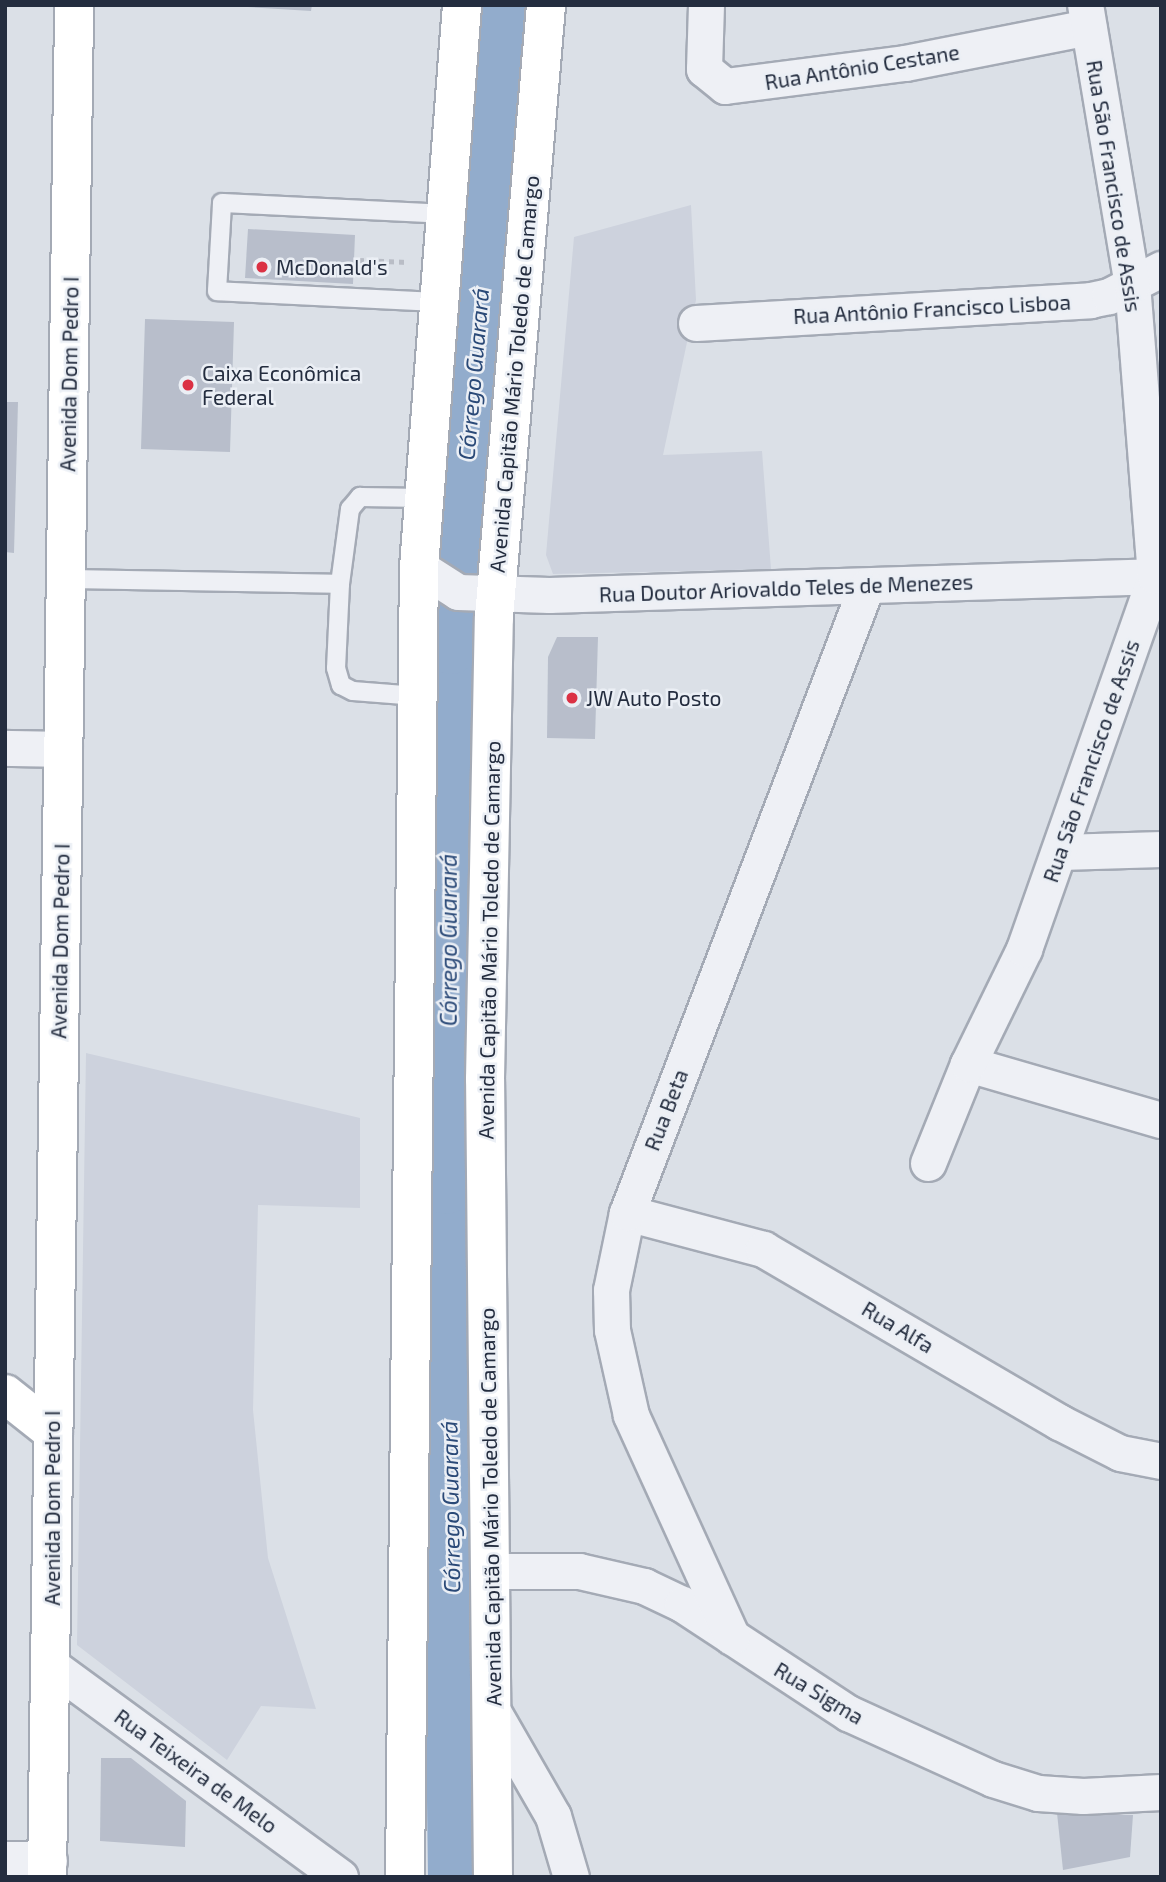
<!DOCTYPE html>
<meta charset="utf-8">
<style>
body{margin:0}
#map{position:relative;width:1166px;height:1882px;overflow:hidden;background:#dbe0e7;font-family:"Exo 2",sans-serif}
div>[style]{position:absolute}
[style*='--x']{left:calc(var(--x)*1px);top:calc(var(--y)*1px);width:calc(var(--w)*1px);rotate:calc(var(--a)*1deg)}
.built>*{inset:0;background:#cdd2dd}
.river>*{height:54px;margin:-27px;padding:0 27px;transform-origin:27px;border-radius:27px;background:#92accc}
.building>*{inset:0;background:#b8becb}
.path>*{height:4.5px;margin-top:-2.25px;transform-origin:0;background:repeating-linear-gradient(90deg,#b9bdc6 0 5px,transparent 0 10px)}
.roads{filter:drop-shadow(2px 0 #a4aab5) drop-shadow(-2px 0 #a4aab5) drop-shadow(0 2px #a4aab5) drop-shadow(0 -2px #a4aab5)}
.service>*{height:18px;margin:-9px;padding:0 9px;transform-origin:9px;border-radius:9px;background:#eef0f5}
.minor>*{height:35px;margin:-17.5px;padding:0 17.5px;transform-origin:17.5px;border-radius:17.5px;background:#eef0f5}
.tertiary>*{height:38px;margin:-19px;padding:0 19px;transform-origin:19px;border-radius:19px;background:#eef0f5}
.secondary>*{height:38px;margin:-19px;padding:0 19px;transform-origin:19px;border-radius:19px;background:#fff}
.dots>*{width:19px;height:19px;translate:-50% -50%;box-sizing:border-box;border:4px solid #ebeff5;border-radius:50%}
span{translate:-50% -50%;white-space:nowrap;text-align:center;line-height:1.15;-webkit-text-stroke:5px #ebeff5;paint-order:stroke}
.street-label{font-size:21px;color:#242d3f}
.poi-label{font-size:21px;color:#242d3f}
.left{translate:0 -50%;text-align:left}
.water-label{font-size:23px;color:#2a4977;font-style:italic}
.frame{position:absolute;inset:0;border:7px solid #242d3f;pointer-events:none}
</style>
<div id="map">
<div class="built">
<div style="clip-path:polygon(691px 205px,696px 300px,663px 455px,762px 451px,771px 569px,553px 574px,546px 555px,574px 237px)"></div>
<div style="clip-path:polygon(86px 1053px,360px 1118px,360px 1208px,258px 1205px,253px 1410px,268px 1558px,316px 1709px,261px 1706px,227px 1760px,77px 1645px)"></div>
</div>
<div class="river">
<div style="--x:455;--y:1877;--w:690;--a:-90.75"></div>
<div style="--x:446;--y:1187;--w:540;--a:-89.47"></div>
<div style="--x:451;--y:647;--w:644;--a:-85.46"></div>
</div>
<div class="building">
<div style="clip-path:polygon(215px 5px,312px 5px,311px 11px)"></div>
<div style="clip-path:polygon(248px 229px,355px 235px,353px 284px,245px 278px)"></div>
<div style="clip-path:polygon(145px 319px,234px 322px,230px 452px,141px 449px)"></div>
<div style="clip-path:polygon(5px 402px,18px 402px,14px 553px,5px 552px)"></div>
<div style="clip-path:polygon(557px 637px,598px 637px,595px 739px,547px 738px,548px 657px)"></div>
<div style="clip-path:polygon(101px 1758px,131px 1758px,186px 1801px,185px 1847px,100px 1841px)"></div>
<div style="clip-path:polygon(1057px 1813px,1133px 1815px,1130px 1857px,1063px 1870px)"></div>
</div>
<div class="path">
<div style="--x:359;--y:260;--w:49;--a:2.3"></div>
</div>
<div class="roads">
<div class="service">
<div style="--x:438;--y:302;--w:221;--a:-177.2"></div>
<div style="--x:217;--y:291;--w:88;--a:-86.7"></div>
<div style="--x:222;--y:203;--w:222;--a:2.8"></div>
<div style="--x:66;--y:579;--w:274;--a:1"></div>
<div style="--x:340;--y:584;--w:84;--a:92.7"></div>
<div style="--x:336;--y:668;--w:18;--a:74"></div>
<div style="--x:341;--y:685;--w:13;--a:27"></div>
<div style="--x:353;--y:691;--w:64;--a:4.5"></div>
<div style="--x:340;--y:584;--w:76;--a:-82.4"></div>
<div style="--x:350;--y:509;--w:16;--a:-50"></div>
<div style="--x:360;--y:497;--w:64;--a:0.9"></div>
</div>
<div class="minor">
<div style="--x:706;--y:5;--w:64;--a:91.8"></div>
<div style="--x:704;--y:69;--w:27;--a:39"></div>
<div style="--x:725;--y:86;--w:181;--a:-7.3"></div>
<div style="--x:905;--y:63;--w:187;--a:-11.1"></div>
<div style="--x:696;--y:323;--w:395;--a:-3.3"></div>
<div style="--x:1090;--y:300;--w:19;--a:-12"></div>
<div style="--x:1109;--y:296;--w:59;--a:-27.4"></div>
<div style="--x:419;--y:567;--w:46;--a:32.7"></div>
<div style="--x:458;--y:592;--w:91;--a:1.9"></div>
<div style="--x:549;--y:595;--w:612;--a:-1.78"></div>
<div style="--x:5;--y:748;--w:59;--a:1"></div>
<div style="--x:1061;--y:852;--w:100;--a:-1.7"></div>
<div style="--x:968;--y:1064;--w:201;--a:16.2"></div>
<div style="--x:928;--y:1163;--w:107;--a:-68"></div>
<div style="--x:968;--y:1064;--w:128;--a:-64"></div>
<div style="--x:1024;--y:949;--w:395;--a:-70.6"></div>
<div style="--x:1155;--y:576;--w:292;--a:-94.5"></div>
<div style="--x:1132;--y:285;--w:284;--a:-99.5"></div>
<div style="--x:627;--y:1213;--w:141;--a:14.8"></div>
<div style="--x:763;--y:1249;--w:343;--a:30.3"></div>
<div style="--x:1059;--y:1422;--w:68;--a:26.9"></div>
<div style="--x:1120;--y:1453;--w:42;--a:11"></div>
<div style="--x:492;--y:1571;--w:87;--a:0"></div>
<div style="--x:579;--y:1571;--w:67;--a:13"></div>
<div style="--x:644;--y:1586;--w:42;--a:25.3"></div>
<div style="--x:682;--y:1604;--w:199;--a:33.3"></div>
<div style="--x:848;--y:1713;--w:159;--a:24.5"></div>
<div style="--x:993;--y:1779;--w:47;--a:17.3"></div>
<div style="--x:1038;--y:1793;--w:45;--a:3.8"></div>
<div style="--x:1083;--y:1796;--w:78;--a:-2.9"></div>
<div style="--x:732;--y:1637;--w:244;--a:-114.5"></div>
<div style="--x:631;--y:1415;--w:87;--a:-102.6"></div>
<div style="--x:612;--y:1330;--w:40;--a:-91.4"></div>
<div style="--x:611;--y:1290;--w:79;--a:-78.3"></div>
<div style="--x:627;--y:1213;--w:670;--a:-69.1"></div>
<div style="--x:52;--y:1666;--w:357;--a:36.2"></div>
<div style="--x:492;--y:1710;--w:122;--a:60.1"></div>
<div style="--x:553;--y:1816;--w:64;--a:73.6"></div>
</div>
<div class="tertiary">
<div style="--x:5;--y:1861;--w:43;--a:0"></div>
</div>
<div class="secondary">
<div style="--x:5;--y:1394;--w:61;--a:38.4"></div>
<div style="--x:47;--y:1877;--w:1872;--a:-89.17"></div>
<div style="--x:405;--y:1877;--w:1310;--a:-89.39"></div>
<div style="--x:419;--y:567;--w:564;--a:-85.62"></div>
<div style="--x:493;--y:1877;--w:798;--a:-90.57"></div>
<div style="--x:485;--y:1079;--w:462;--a:-88.9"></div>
<div style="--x:494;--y:617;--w:614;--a:-85.14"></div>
</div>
</div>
<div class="dots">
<div style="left:262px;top:267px;background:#db3144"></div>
<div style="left:188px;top:385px;background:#db3144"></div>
<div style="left:572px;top:698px;background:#db3144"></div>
</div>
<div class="street-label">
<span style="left:862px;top:67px;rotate:-9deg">Rua Antônio Cestane</span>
<span style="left:1114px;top:186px;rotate:81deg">Rua São Francisco de Assis</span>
<span style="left:932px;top:309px;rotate:-3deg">Rua Antônio Francisco Lisboa</span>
<span style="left:69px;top:374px;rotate:-89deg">Avenida Dom Pedro I</span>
<span style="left:514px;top:374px;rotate:-85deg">Avenida Capitão Mário Toledo de Camargo</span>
<span style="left:786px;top:588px;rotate:-2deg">Rua Doutor Ariovaldo Teles de Menezes</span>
<span style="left:1091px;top:761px;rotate:-71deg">Rua São Francisco de Assis</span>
<span style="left:489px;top:940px;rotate:-89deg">Avenida Capitão Mário Toledo de Camargo</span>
<span style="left:60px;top:941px;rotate:-89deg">Avenida Dom Pedro I</span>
<span style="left:666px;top:1110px;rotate:-69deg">Rua Beta</span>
<span style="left:898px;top:1327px;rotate:31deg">Rua Alfa</span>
<span style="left:490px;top:1507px;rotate:-91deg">Avenida Capitão Mário Toledo de Camargo</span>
<span style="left:52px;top:1508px;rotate:-90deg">Avenida Dom Pedro I</span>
<span style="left:819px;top:1693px;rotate:31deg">Rua Sigma</span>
<span style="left:196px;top:1771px;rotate:36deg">Rua Teixeira de Melo</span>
</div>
<div class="poi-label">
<span class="left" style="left:276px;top:267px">McDonald's</span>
<span class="left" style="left:202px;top:385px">Caixa Econômica<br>Federal</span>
<span class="left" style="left:586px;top:698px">JW Auto Posto</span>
</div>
<div class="water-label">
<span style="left:473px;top:374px;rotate:-85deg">Córrego Guarará</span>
<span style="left:448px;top:940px;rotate:-90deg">Córrego Guarará</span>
<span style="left:450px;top:1507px;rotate:-91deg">Córrego Guarará</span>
</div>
<div class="frame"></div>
</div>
